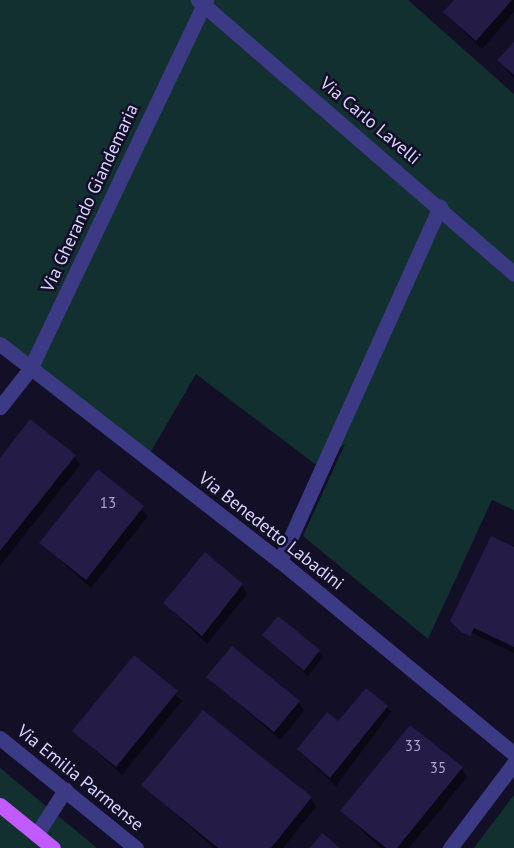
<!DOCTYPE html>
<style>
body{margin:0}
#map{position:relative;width:514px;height:848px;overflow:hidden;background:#130f26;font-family:"PT Sans",sans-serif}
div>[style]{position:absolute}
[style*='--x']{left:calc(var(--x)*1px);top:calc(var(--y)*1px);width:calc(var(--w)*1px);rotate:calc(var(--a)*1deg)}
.green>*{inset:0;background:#12302f}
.shadow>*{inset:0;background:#0007}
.building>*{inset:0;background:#241b47}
.minor>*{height:15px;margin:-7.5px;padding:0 7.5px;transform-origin:7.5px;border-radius:7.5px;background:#3d3a85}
.primary>*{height:15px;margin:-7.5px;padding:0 7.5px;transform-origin:7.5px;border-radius:7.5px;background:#c25bff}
span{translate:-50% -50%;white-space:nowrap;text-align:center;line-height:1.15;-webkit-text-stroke:5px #130f26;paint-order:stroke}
.number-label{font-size:15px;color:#aca6d1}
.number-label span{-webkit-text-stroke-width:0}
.street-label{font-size:18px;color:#d9d4ff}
</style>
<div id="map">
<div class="green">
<div style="clip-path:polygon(0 0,408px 0,514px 94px,514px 510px,492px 500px,428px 639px,303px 536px,345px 444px,315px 464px,196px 374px,146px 460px,0 342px)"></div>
<div style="clip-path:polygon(0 768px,97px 848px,0 848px)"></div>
<div style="clip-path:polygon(514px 795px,514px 848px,474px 848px)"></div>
</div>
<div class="shadow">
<div style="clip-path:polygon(456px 0,514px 0,514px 12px,482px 49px,445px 13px)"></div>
<div style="clip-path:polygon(514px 44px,514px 78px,499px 61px)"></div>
<div style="clip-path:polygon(74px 456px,80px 465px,0 566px,0 460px)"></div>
<div style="clip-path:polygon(98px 471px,148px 516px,91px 588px,41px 543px)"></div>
<div style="clip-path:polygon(514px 549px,514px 653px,464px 629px)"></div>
<div style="clip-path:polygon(242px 585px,247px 594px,207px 644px,165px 604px)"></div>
<div style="clip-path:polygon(278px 618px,323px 657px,308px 676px,264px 635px)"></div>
<div style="clip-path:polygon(134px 657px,182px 701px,122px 775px,74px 731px)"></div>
<div style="clip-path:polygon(208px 677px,299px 702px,304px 711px,280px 740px)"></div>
<div style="clip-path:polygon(387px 707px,391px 712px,336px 786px,298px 750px)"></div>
<div style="clip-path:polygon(461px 768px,467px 777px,409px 848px,381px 848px,341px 811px)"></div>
<div style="clip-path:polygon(143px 785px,311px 798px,316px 807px,283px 848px,214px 848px)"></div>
</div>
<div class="building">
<div style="clip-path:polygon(454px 0,512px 0,476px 41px,443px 12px)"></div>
<div style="clip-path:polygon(514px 42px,514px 75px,497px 60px)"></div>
<div style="clip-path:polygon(30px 419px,76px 455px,0 551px,0 458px)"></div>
<div style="clip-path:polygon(98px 469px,144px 506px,86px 580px,39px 543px)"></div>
<div style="clip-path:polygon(491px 536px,514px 547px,514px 647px,474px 628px,470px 636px,461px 632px,450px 621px)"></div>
<div style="clip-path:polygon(205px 552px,243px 584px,202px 636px,163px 603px)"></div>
<div style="clip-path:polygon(278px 616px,320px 650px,304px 671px,262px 635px)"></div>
<div style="clip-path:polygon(232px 646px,300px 701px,274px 732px,206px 677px)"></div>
<div style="clip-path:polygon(134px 655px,178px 691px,116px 767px,72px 731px)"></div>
<div style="clip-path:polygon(366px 688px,388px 706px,330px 778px,297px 749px,327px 712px,338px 721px)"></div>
<div style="clip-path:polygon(203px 710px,312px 797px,271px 848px,218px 848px,141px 785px)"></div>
<div style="clip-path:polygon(410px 725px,463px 767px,397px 848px,386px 848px,340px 811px)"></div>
<div style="clip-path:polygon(322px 833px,340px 848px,310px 848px)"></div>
</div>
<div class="minor">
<div style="--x:198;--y:0;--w:418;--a:40.9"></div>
<div style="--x:0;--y:344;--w:354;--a:37.8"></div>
<div style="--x:280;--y:561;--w:303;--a:39.5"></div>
<div style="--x:0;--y:407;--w:48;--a:-51.7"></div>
<div style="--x:30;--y:369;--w:409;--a:-64.5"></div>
<div style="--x:280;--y:561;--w:389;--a:-65.7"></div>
<div style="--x:0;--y:738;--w:175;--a:39"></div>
<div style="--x:36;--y:835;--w:54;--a:-57.2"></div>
<div style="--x:450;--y:848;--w:106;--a:-53"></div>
</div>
<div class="primary">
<div style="--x:0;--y:805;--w:68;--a:39.1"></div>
</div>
<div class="number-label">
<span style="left:108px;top:503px">13</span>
<span style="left:413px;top:746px">33</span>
<span style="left:438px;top:768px">35</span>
</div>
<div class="street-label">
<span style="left:370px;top:121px;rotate:40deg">Via Carlo Lavelli</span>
<span style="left:90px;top:198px;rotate:-65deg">Via Gherando Giandemaria</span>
<span style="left:271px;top:531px;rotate:38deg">Via Benedetto Labadini</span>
<span style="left:80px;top:778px;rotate:39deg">Via Emilia Parmense</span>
</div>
</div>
